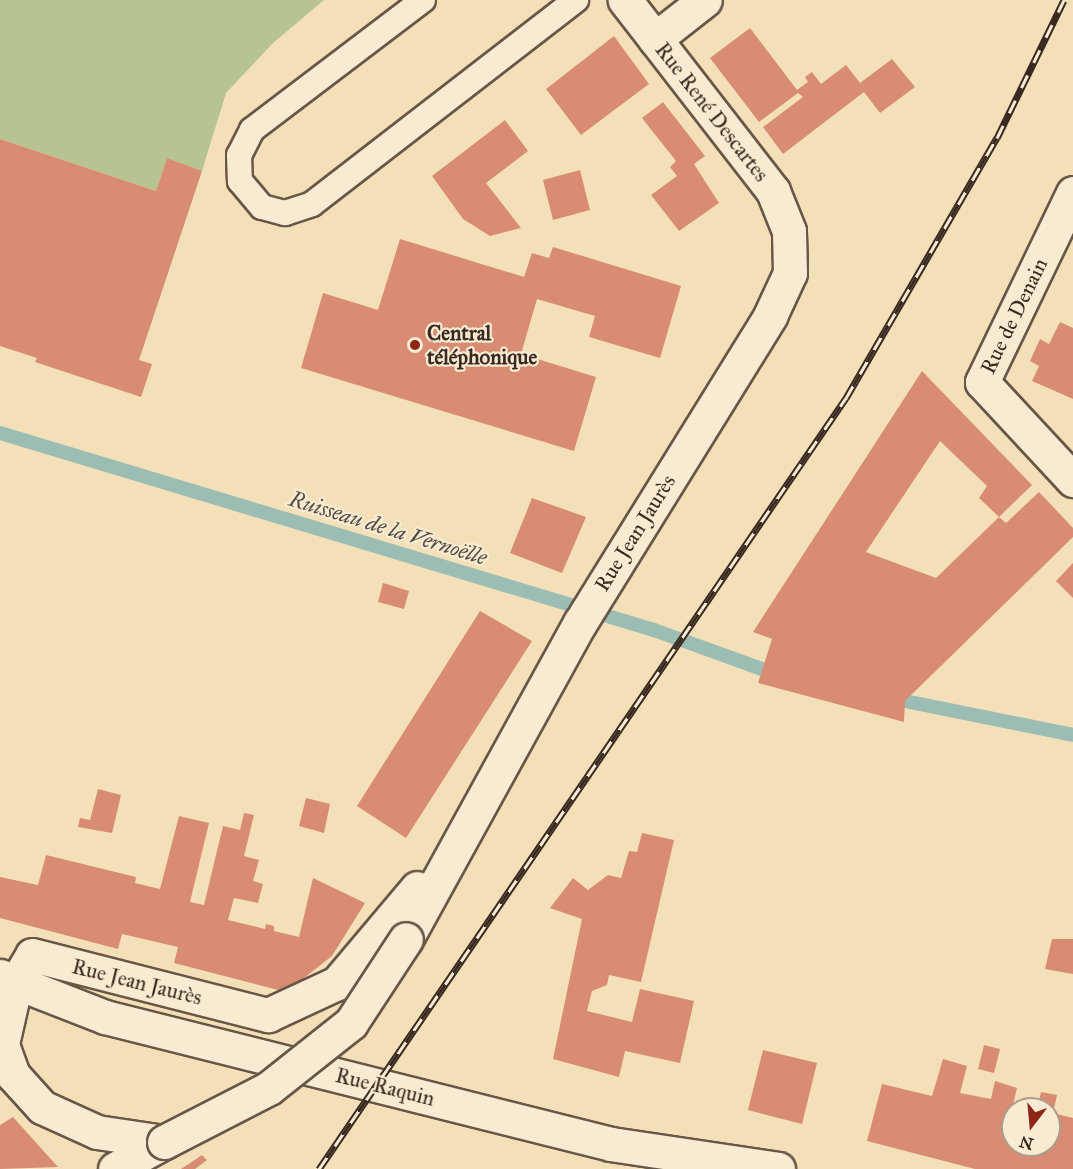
<!DOCTYPE html>
<meta charset="utf-8">
<style>
body{margin:0}
#map{position:relative;width:1073px;height:1169px;overflow:hidden;background:#f4e0b8;font-family:"IM FELL Great Primer",serif}
div>[style]{position:absolute}
[style*='--x']{left:calc(var(--x)*1px);top:calc(var(--y)*1px);width:calc(var(--w)*1px);rotate:calc(var(--a)*1deg)}
.green>*{inset:0;background:#b8c392}
.stream>*{height:14px;margin:-7px;padding:0 7px;transform-origin:7px;border-radius:7px;background:#9cbdb3}
.building>*{inset:0;background:#d88c74}
.roads{filter:drop-shadow(2px 0 #685747) drop-shadow(-2px 0 #685747) drop-shadow(0 2px #685747) drop-shadow(0 -2px #685747)}
.service>*{height:24px;margin:-12px;padding:0 12px;transform-origin:12px;border-radius:12px;background:#f8ebd1}
.minor>*{height:33px;margin:-16.5px;padding:0 16.5px;transform-origin:16.5px;border-radius:16.5px;background:#f8ebd1}
.rail>*{height:7px;margin-top:-3.5px;transform-origin:0;background:repeating-linear-gradient(90deg,#f8ebd1 0 14px,#392921 0 28px);box-sizing:border-box;border-block:2px solid #392921}
.bridges{filter:drop-shadow(2px 0 #685747) drop-shadow(-2px 0 #685747) drop-shadow(0 2px #685747) drop-shadow(0 -2px #685747)}
.minor-bridge>*{height:33px;margin:-16.5px;padding:0 16.5px;transform-origin:16.5px;border-radius:16.5px;background:#f8ebd1}
.dots>*{width:16px;height:16px;translate:-50% -50%;box-sizing:border-box;border:3px solid #f8ebd1;border-radius:50%}
span{translate:-50% -50%;white-space:nowrap;text-align:center;line-height:1.15;-webkit-text-stroke:4.5px #f8ebd1;paint-order:stroke}
.street-label{font-size:21px;color:#392921}
.poi-label{font-size:21px;color:#392921;font-weight:700}
.left{translate:0 -50%;text-align:left}
.water-label{font-size:22px;color:#524e46;font-style:italic}
.north{position:absolute;left:1001px;top:1097px;width:60px;height:60px;box-sizing:border-box;background:#f8ebd1;border:2px solid #ac9d8b;border-radius:50%;rotate:196deg;font-size:16px;font-weight:700;line-height:24px;text-align:center;color:#392921}
.north::after{content:'';display:block;margin:auto;width:21px;height:27px;background:#8f2418;clip-path:polygon(50% 0,100% 100%,50% 72%,0 100%)}
</style>
<div id="map">
<div class="green">
<div style="clip-path:polygon(0 0,324px 0,273px 43px,226px 93px,202px 171px,167px 158px,156px 191px,0 139px)"></div>
</div>
<div class="stream">
<div style="--x:0;--y:433;--w:683;--a:16.76"></div>
<div style="--x:654;--y:630;--w:115;--a:19.9"></div>
<div style="--x:905;--y:701;--w:171;--a:11.4"></div>
</div>
<div class="building">
<div style="clip-path:polygon(750px 28px,797px 90px,808px 82px,805px 77px,812px 72px,821px 84px,846px 65px,860px 83px,892px 59px,915px 87px,880px 113px,864px 92px,783px 154px,763px 127px,803px 97px,798px 93px,759px 122px,710px 58px)"></div>
<div style="clip-path:polygon(614px 36px,649px 84px,581px 135px,546px 89px)"></div>
<div style="clip-path:polygon(663px 102px,705px 156px,694px 164px,719px 203px,679px 231px,651px 195px,677px 176px,670px 167px,676px 161px,642px 118px)"></div>
<div style="clip-path:polygon(505px 120px,528px 151px,486px 183px,521px 228px,490px 236px,463px 219px,432px 176px)"></div>
<div style="clip-path:polygon(0 139px,156px 191px,167px 158px,202px 171px,139px 360px,152px 364px,141px 397px,35px 362px,37px 358px,0 346px)"></div>
<div style="clip-path:polygon(580px 170px,590px 210px,553px 220px,543px 180px)"></div>
<div style="clip-path:polygon(400px 239px,524px 277px,532px 253px,549px 258px,553px 247px,681px 286px,660px 358px,589px 337px,595px 316px,537px 299px,521px 354px,596px 377px,574px 451px,301px 368px,323px 293px,378px 310px)"></div>
<div style="clip-path:polygon(1060px 322px,1073px 328px,1073px 399px,1032px 381px,1039px 366px,1030px 361px,1040px 339px,1049px 344px)"></div>
<div style="clip-path:polygon(evenodd,922px 371px,1032px 485px,999px 517px,1006px 523px,1039px 492px,1073px 528px,1073px 537px,905px 701px,904px 722px,758px 683px,772px 639px,753px 632px,922px 371px,940px 441px,987px 486px,979px 498px,999px 517px,936px 578px,866px 552px,940px 441px)"></div>
<div style="clip-path:polygon(532px 498px,586px 517px,562px 573px,510px 553px)"></div>
<div style="clip-path:polygon(1073px 563px,1073px 598px,1056px 581px)"></div>
<div style="clip-path:polygon(383px 583px,409px 591px,404px 609px,378px 602px)"></div>
<div style="clip-path:polygon(480px 611px,532px 641px,406px 838px,357px 806px)"></div>
<div style="clip-path:polygon(98px 789px,121px 795px,112px 833px,78px 827px,80px 818px,90px 820px)"></div>
<div style="clip-path:polygon(306px 798px,330px 804px,324px 833px,299px 826px)"></div>
<div style="clip-path:polygon(244px 813px,254px 815px,244px 856px,259px 860px,253px 881px,263px 884px,258px 903px,234px 898px,228px 920px,265px 929px,266px 924px,274px 926px,274px 931px,299px 937px,313px 878px,365px 903px,332px 956px,286px 992px,174px 963px,178px 947px,122px 934px,118px 949px,0 918px,0 877px,38px 885px,46px 855px,136px 877px,135px 883px,160px 889px,179px 816px,209px 823px,190px 902px,204px 905px,223px 826px,240px 830px)"></div>
<div style="clip-path:polygon(642px 833px,674px 840px,641px 982px,609px 975px,607px 985px,592px 991px,587px 1011px,632px 1022px,640px 989px,694px 1001px,680px 1063px,625px 1051px,619px 1077px,553px 1059px,582px 919px,550px 908px,573px 878px,588px 890px,608px 875px,621px 878px,629px 851px,637px 852px)"></div>
<div style="clip-path:polygon(1052px 939px,1073px 939px,1073px 974px,1045px 969px)"></div>
<div style="clip-path:polygon(984px 1045px,1000px 1049px,994px 1073px,978px 1069px)"></div>
<div style="clip-path:polygon(763px 1050px,817px 1063px,802px 1124px,748px 1110px)"></div>
<div style="clip-path:polygon(943px 1059px,967px 1066px,960px 1093px,991px 1099px,995px 1081px,1017px 1088px,1013px 1105px,1028px 1108px,1013px 1109px,1013px 1145px,1049px 1145px,1049px 1109px,1037px 1109px,1041px 1092px,1057px 1095px,1053px 1113px,1073px 1118px,1073px 1169px,975px 1169px,867px 1141px,882px 1084px,932px 1096px)"></div>
<div style="clip-path:polygon(13px 1117px,58px 1167px,0 1169px,0 1125px)"></div>
<div style="clip-path:polygon(202px 1155px,207px 1160px,195px 1169px,181px 1169px)"></div>
</div>
<div class="roads">
<div class="service">
<div style="--x:423;--y:0;--w:215;--a:142.8"></div>
<div style="--x:252;--y:130;--w:28;--a:117"></div>
<div style="--x:239;--y:155;--w:26;--a:88"></div>
<div style="--x:240;--y:181;--w:34;--a:50"></div>
<div style="--x:262;--y:207;--w:24;--a:15"></div>
<div style="--x:285;--y:213;--w:28;--a:-18"></div>
<div style="--x:312;--y:204;--w:334;--a:-37.7"></div>
</div>
<div class="minor">
<div style="--x:655;--y:39;--w:63;--a:-38"></div>
<div style="--x:1073;--y:193;--w:210;--a:115.7"></div>
<div style="--x:982;--y:382;--w:134;--a:47.1"></div>
<div style="--x:406;--y:939;--w:361;--a:-61.2"></div>
<div style="--x:580;--y:623;--w:361;--a:-58.2"></div>
<div style="--x:770;--y:316;--w:47;--a:-65.1"></div>
<div style="--x:790;--y:273;--w:42;--a:-91.4"></div>
<div style="--x:789;--y:231;--w:43;--a:-111.8"></div>
<div style="--x:773;--y:191;--w:242;--a:-127.8"></div>
<div style="--x:0;--y:976;--w:113;--a:21.3"></div>
<div style="--x:105;--y:1017;--w:522;--a:14.09"></div>
<div style="--x:611;--y:1144;--w:169;--a:8.5"></div>
<div style="--x:164;--y:1142;--w:68;--a:-171.5"></div>
<div style="--x:97;--y:1132;--w:60;--a:-155.6"></div>
<div style="--x:42;--y:1107;--w:43;--a:-132.2"></div>
<div style="--x:13;--y:1075;--w:33;--a:-110"></div>
<div style="--x:2;--y:1044;--w:64;--a:-77.3"></div>
<div style="--x:16;--y:982;--w:31;--a:-59"></div>
<div style="--x:32;--y:955;--w:244;--a:14.3"></div>
<div style="--x:268;--y:1015;--w:76;--a:-24.9"></div>
<div style="--x:337;--y:983;--w:124;--a:-49.9"></div>
<div style="--x:115;--y:1169;--w:56;--a:-28.9"></div>
</div>
</div>
<div class="rail">
<div style="--x:319;--y:1169;--w:934;--a:-55.65"></div>
<div style="--x:846;--y:398;--w:301;--a:-59.9"></div>
<div style="--x:997;--y:138;--w:153;--a:-64.1"></div>
</div>
<div class="bridges">
<div class="minor-bridge">
<div style="--x:164;--y:1142;--w:118;--a:-27.2"></div>
<div style="--x:269;--y:1088;--w:105;--a:-38.4"></div>
<div style="--x:351;--y:1023;--w:100;--a:-56.8"></div>
</div>
</div>
<div class="dots">
<div style="left:415px;top:345px;background:#8f2418"></div>
</div>
<div class="street-label">
<span style="left:712px;top:112px;rotate:52deg">Rue René Descartes</span>
<span style="left:1014px;top:316px;rotate:-64deg">Rue de Denain</span>
<span style="left:635px;top:533px;rotate:-58deg">Rue Jean Jaurès</span>
<span style="left:137px;top:982px;rotate:14deg">Rue Jean Jaurès</span>
<span style="left:385px;top:1087px;rotate:14deg">Rue Raquin</span>
</div>
<div class="poi-label">
<span class="left" style="left:427px;top:345px">Central<br>téléphonique</span>
</div>
<div class="water-label">
<span style="left:388px;top:528px;rotate:17deg">Ruisseau de la Vernoëlle</span>
</div>
<div class="north">N</div>
</div>
